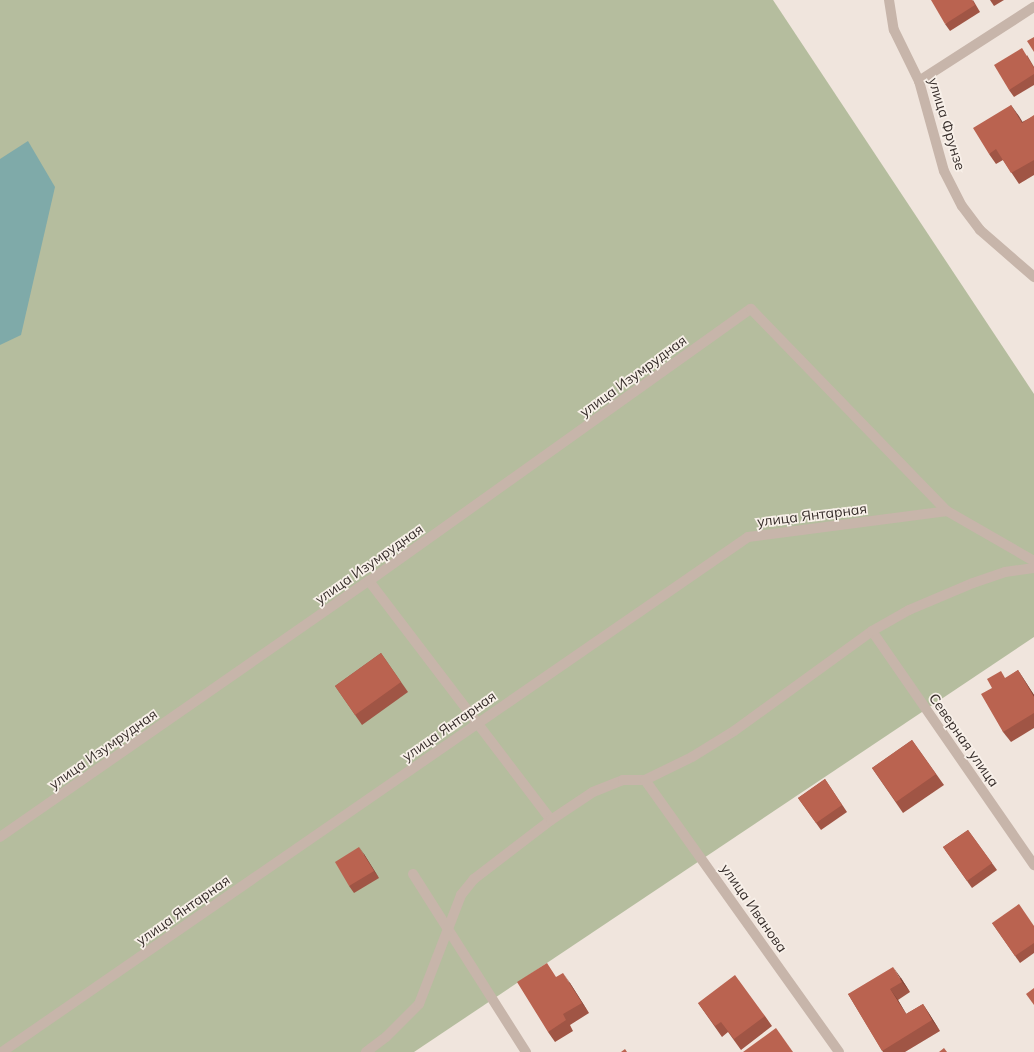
<!DOCTYPE html>
<meta charset="utf-8">
<style>
body{margin:0}
#map{position:relative;width:1034px;height:1052px;overflow:hidden;background:#f0e5dd;font-family:Mulish,sans-serif}
div>[style]{position:absolute}
[style*='--x']{left:calc(var(--x)*1px);top:calc(var(--y)*1px);width:calc(var(--w)*1px);rotate:calc(var(--a)*1deg)}
.green>*{inset:0;background:#b5bd9e}
.water>*{inset:0;background:#7faaa9}
.minor>*{height:10px;margin:-5px;padding:0 5px;transform-origin:5px;border-radius:5px;background:#c7b5aa}
.wall>*{inset:0;background:#a05545}
.shaded-wall>*{inset:0;background:#824538}
.building>*{inset:0;background:#ba6350}
span{translate:-50% -50%;white-space:nowrap;text-align:center;line-height:1.15;-webkit-text-stroke:3.5px #f8f0e9;paint-order:stroke}
.street-label{font-size:14px;color:#352c29}
</style>
<div id="map">
<div class="green">
<div style="clip-path:polygon(0 0,773px 0,1034px 394px,1034px 637px,414px 1052px,0 1052px)"></div>
</div>
<div class="water">
<div style="clip-path:polygon(28px 141px,55px 187px,21px 335px,0 345px,0 159px)"></div>
</div>
<div class="minor">
<div style="--x:889;--y:0;--w:30;--a:81"></div>
<div style="--x:894;--y:30;--w:57;--a:63.9"></div>
<div style="--x:919;--y:81;--w:93;--a:74.5"></div>
<div style="--x:944;--y:171;--w:39;--a:63"></div>
<div style="--x:962;--y:206;--w:30;--a:53"></div>
<div style="--x:980;--y:230;--w:72;--a:41"></div>
<div style="--x:919;--y:81;--w:137;--a:-32.8"></div>
<div style="--x:369;--y:581;--w:300;--a:52.7"></div>
<div style="--x:872;--y:631;--w:285;--a:55.3"></div>
<div style="--x:645;--y:780;--w:334;--a:54.5"></div>
<div style="--x:0;--y:837;--w:449;--a:-34.8"></div>
<div style="--x:369;--y:581;--w:469;--a:-35.5"></div>
<div style="--x:751;--y:309;--w:281;--a:45.9"></div>
<div style="--x:947;--y:511;--w:100;--a:29.9"></div>
<div style="--x:413;--y:874;--w:211;--a:57.6"></div>
<div style="--x:2;--y:1052;--w:906;--a:-34.62"></div>
<div style="--x:748;--y:537;--w:201;--a:-7.4"></div>
<div style="--x:366;--y:1052;--w:25;--a:-37"></div>
<div style="--x:386;--y:1037;--w:47;--a:-45"></div>
<div style="--x:419;--y:1004;--w:117;--a:-68.9"></div>
<div style="--x:461;--y:895;--w:21;--a:-51"></div>
<div style="--x:474;--y:879;--w:97;--a:-37.5"></div>
<div style="--x:551;--y:820;--w:50;--a:-33.7"></div>
<div style="--x:593;--y:792;--w:32;--a:-22"></div>
<div style="--x:623;--y:780;--w:22;--a:0"></div>
<div style="--x:645;--y:780;--w:52;--a:-26.1"></div>
<div style="--x:692;--y:757;--w:49;--a:-31.8"></div>
<div style="--x:734;--y:731;--w:170;--a:-35.9"></div>
<div style="--x:872;--y:631;--w:43;--a:-29.6"></div>
<div style="--x:909;--y:610;--w:69;--a:-22.9"></div>
<div style="--x:973;--y:583;--w:34;--a:-19"></div>
<div style="--x:1005;--y:572;--w:29;--a:-8"></div>
</div>
<div class="wall">
<div style="clip-path:polygon(973px 0,980px 12px,950px 31px,945px 24px)"></div>
<div style="clip-path:polygon(990px 0,1004px 0,994px 6px)"></div>
<div style="clip-path:polygon(1027px 55px,1034px 67px,1034px 85px,1014px 97px,1009px 90px)"></div>
<div style="clip-path:polygon(1011px 105px,1022px 122px,1034px 116px,1034px 175px,1019px 184px,1003px 160px,996px 164px,989px 154px)"></div>
<div style="clip-path:polygon(381px 653px,408px 692px,362px 725px,335px 686px)"></div>
<div style="clip-path:polygon(1018px 670px,1034px 695px,1034px 728px,1011px 742px,1003px 732px,992px 688px)"></div>
<div style="clip-path:polygon(912px 740px,944px 785px,903px 813px,872px 768px)"></div>
<div style="clip-path:polygon(825px 779px,847px 812px,821px 830px,798px 798px)"></div>
<div style="clip-path:polygon(968px 830px,997px 870px,972px 888px,943px 847px)"></div>
<div style="clip-path:polygon(364px 854px,379px 878px,354px 893px,349px 886px)"></div>
<div style="clip-path:polygon(992px 923px,1034px 926px,1034px 953px,1020px 963px)"></div>
<div style="clip-path:polygon(556px 977px,570px 983px,589px 1013px,570px 1025px,573px 1031px,555px 1042px,548px 1032px)"></div>
<div style="clip-path:polygon(901px 978px,910px 992px,898px 1000px,906px 1014px,923px 1004px,930px 1015px,940px 1031px,905px 1052px,883px 1052px,848px 994px)"></div>
<div style="clip-path:polygon(698px 1003px,765px 1016px,772px 1026px,741px 1050px,728px 1032px,722px 1037px)"></div>
</div>
<div class="shaded-wall">
<div style="clip-path:polygon(1011px 105px,1019px 116px,1029px 133px,1022px 123px)"></div>
<div style="clip-path:polygon(1018px 670px,1025px 681px,1034px 695px,1034px 697px)"></div>
<div style="clip-path:polygon(359px 847px,364px 854px,379px 878px,374px 871px)"></div>
<div style="clip-path:polygon(893px 967px,901px 978px,910px 992px,902px 982px)"></div>
<div style="clip-path:polygon(563px 973px,570px 983px,589px 1013px,582px 1003px)"></div>
<div style="clip-path:polygon(890px 989px,898px 1000px,913px 1025px,906px 1014px)"></div>
<div style="clip-path:polygon(923px 1004px,930px 1015px,940px 1031px,932px 1020px)"></div>
</div>
<div class="building">
<div style="clip-path:polygon(931px 0,972px 0,975px 5px,945px 24px)"></div>
<div style="clip-path:polygon(1034px 37px,1034px 52px,1027px 41px)"></div>
<div style="clip-path:polygon(1022px 48px,1034px 68px,1034px 74px,1009px 90px,994px 65px)"></div>
<div style="clip-path:polygon(1011px 105px,1022px 123px,1034px 115px,1034px 160px,1011px 173px,996px 149px,989px 154px,973px 128px)"></div>
<div style="clip-path:polygon(381px 653px,401px 682px,355px 715px,335px 686px)"></div>
<div style="clip-path:polygon(1018px 670px,1034px 697px,1034px 713px,1003px 732px,981px 694px,992px 688px,987px 679px,1001px 671px,1005px 678px)"></div>
<div style="clip-path:polygon(912px 740px,936px 774px,896px 802px,872px 768px)"></div>
<div style="clip-path:polygon(825px 779px,842px 805px,816px 823px,798px 798px)"></div>
<div style="clip-path:polygon(968px 830px,992px 863px,967px 881px,943px 847px)"></div>
<div style="clip-path:polygon(359px 847px,374px 871px,349px 886px,335px 862px)"></div>
<div style="clip-path:polygon(1019px 904px,1034px 926px,1034px 943px,1015px 956px,992px 923px)"></div>
<div style="clip-path:polygon(547px 963px,556px 977px,563px 973px,582px 1003px,563px 1014px,566px 1020px,548px 1032px,517px 982px)"></div>
<div style="clip-path:polygon(893px 967px,902px 982px,890px 989px,906px 1014px,923px 1004px,932px 1020px,882px 1051px,848px 994px)"></div>
<div style="clip-path:polygon(735px 975px,765px 1016px,734px 1039px,721px 1022px,715px 1026px,698px 1003px)"></div>
<div style="clip-path:polygon(1034px 988px,1034px 1005px,1026px 994px)"></div>
<div style="clip-path:polygon(776px 1028px,793px 1052px,743px 1052px)"></div>
<div style="clip-path:polygon(944px 1048px,947px 1052px,939px 1052px)"></div>
<div style="clip-path:polygon(625px 1049px,627px 1052px,621px 1052px)"></div>
</div>
<div class="street-label">
<span style="left:947px;top:124px;rotate:73deg">улица Фрунзе</span>
<span style="left:633px;top:376px;rotate:-36deg">улица Изумрудная</span>
<span style="left:812px;top:515px;rotate:-7deg">улица Янтарная</span>
<span style="left:369px;top:564px;rotate:-35deg">улица Изумрудная</span>
<span style="left:449px;top:726px;rotate:-35deg">улица Янтарная</span>
<span style="left:964px;top:740px;rotate:55deg">Северная улица</span>
<span style="left:103px;top:749px;rotate:-35deg">улица Изумрудная</span>
<span style="left:754px;top:908px;rotate:55deg">улица Иванова</span>
<span style="left:183px;top:910px;rotate:-35deg">улица Янтарная</span>
</div>
</div>
